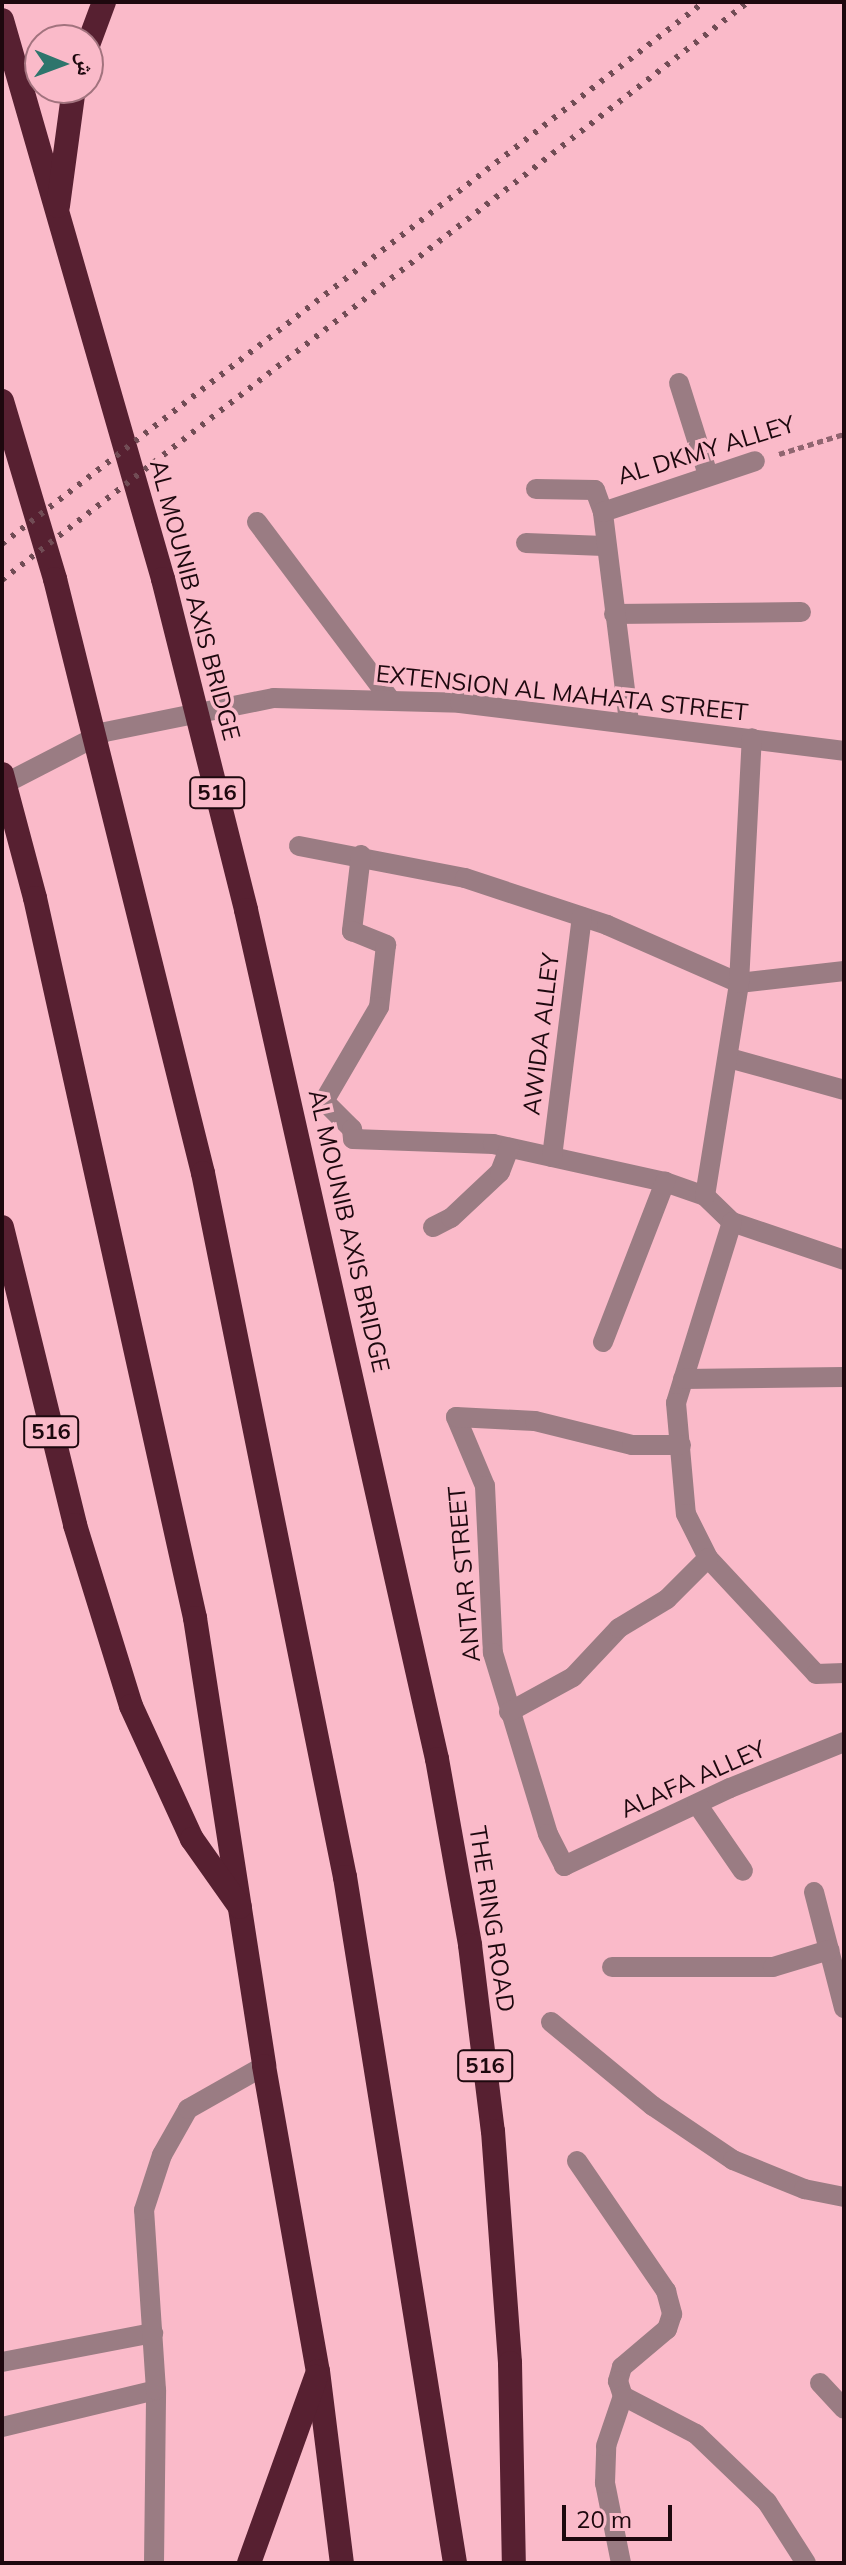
<!DOCTYPE html>
<meta charset="utf-8">
<style>
body{margin:0}
#map{position:relative;width:846px;height:2565px;overflow:hidden;background:#fabac9;font-family:Mulish,"Noto Naskh Arabic",sans-serif}
div>[style]{position:absolute}
[style*='--x']{left:calc(var(--x)*1px);top:calc(var(--y)*1px);width:calc(var(--w)*1px);rotate:calc(var(--a)*1deg)}
.path>*{height:5px;margin-top:-2.5px;transform-origin:0;background:repeating-linear-gradient(90deg,#906570 0 6px,transparent 0 10px)}
.lane>*{height:20px;margin:-10px;padding:0 10px;transform-origin:10px;border-radius:10px;background:#9a7c83}
.street>*{height:20px;margin:-10px;padding:0 10px;transform-origin:10px;border-radius:10px;background:#9a7c83}
.highway>*{height:24px;margin:-12px;padding:0 12px;transform-origin:12px;border-radius:12px;background:#572031}
.rail>*{height:6px;margin-top:-3px;transform-origin:0;background:repeating-linear-gradient(90deg,#714c55 0 4px,transparent 0 12px)}
span{translate:-50% -50%;white-space:nowrap;text-align:center;line-height:1.15;-webkit-text-stroke:7px #fabac9;paint-order:stroke}
.shield-label span{padding:2px 6px;background:#fabac9;border:2px solid;border-radius:6px;-webkit-text-stroke-width:0}
.shield-label{font-size:22px;color:#1d080e;font-weight:700}
.street-label{font-size:24px;color:#1d080e}
.frame{position:absolute;inset:0;border:4px solid #1d080e;pointer-events:none}
.north{position:absolute;left:24px;top:24px;width:80px;height:80px;box-sizing:border-box;background:#fabac9;border:2px solid #a2737e;border-radius:50%;rotate:91deg;font-size:22px;font-weight:700;line-height:32px;text-align:center;color:#1d080e}
.north::after{content:'';display:block;margin:auto;width:28px;height:36px;background:#2e756c;clip-path:polygon(50% 0,100% 100%,50% 72%,0 100%)}
.scale{position:absolute;left:562px;top:2505px;width:110px;height:36px;box-sizing:border-box;border:4px solid #1d080e;border-top:0;padding-left:10px;font-size:24px;line-height:28px;white-space:nowrap;color:#1d080e;-webkit-text-stroke:6px #fabac9;paint-order:stroke}
</style>
<div id="map">
<div class="path">
<div style="--x:779;--y:454;--w:68;--a:-17.1"></div>
</div>
<div class="lane">
<div style="--x:154;--y:2563;--w:173;--a:-89.3"></div>
</div>
<div class="street">
<div style="--x:679;--y:383;--w:96;--a:72.5"></div>
<div style="--x:536;--y:489;--w:59;--a:1"></div>
<div style="--x:595;--y:490;--w:23;--a:70"></div>
<div style="--x:257;--y:522;--w:220;--a:53.1"></div>
<div style="--x:526;--y:543;--w:78;--a:2.2"></div>
<div style="--x:614;--y:614;--w:187;--a:-0.6"></div>
<div style="--x:629;--y:722;--w:212;--a:-97.1"></div>
<div style="--x:603;--y:512;--w:160;--a:-18.5"></div>
<div style="--x:2;--y:785;--w:116;--a:-27.2"></div>
<div style="--x:105;--y:732;--w:172;--a:-11.4"></div>
<div style="--x:274;--y:698;--w:186;--a:1.5"></div>
<div style="--x:460;--y:703;--w:387;--a:7.1"></div>
<div style="--x:299;--y:846;--w:169;--a:10.9"></div>
<div style="--x:465;--y:878;--w:150;--a:18.3"></div>
<div style="--x:607;--y:925;--w:144;--a:23.7"></div>
<div style="--x:739;--y:983;--w:106;--a:-6.5"></div>
<div style="--x:361;--y:855;--w:77;--a:96.8"></div>
<div style="--x:352;--y:931;--w:37;--a:22"></div>
<div style="--x:386;--y:945;--w:62;--a:96.4"></div>
<div style="--x:379;--y:1007;--w:109;--a:120.3"></div>
<div style="--x:324;--y:1101;--w:40;--a:45"></div>
<div style="--x:352;--y:1129;--w:10;--a:84"></div>
<div style="--x:353;--y:1139;--w:140;--a:2"></div>
<div style="--x:493;--y:1144;--w:176;--a:12.5"></div>
<div style="--x:665;--y:1182;--w:42;--a:19.3"></div>
<div style="--x:705;--y:1196;--w:37;--a:44"></div>
<div style="--x:732;--y:1222;--w:118;--a:18.7"></div>
<div style="--x:729;--y:1058;--w:119;--a:15.5"></div>
<div style="--x:552;--y:1157;--w:242;--a:-82.9"></div>
<div style="--x:705;--y:1196;--w:216;--a:-80.9"></div>
<div style="--x:739;--y:983;--w:245;--a:-87"></div>
<div style="--x:732;--y:1222;--w:189;--a:107.2"></div>
<div style="--x:676;--y:1403;--w:111;--a:84.9"></div>
<div style="--x:686;--y:1514;--w:49;--a:63.4"></div>
<div style="--x:708;--y:1558;--w:158;--a:47"></div>
<div style="--x:816;--y:1674;--w:28;--a:-2"></div>
<div style="--x:433;--y:1227;--w:20;--a:-27"></div>
<div style="--x:451;--y:1218;--w:67;--a:-43.2"></div>
<div style="--x:500;--y:1172;--w:26;--a:-69"></div>
<div style="--x:603;--y:1342;--w:172;--a:-68.8"></div>
<div style="--x:683;--y:1379;--w:161;--a:-0.7"></div>
<div style="--x:456;--y:1417;--w:75;--a:67.2"></div>
<div style="--x:485;--y:1486;--w:167;--a:87.3"></div>
<div style="--x:493;--y:1653;--w:189;--a:73.1"></div>
<div style="--x:548;--y:1834;--w:36;--a:63"></div>
<div style="--x:564;--y:1866;--w:183;--a:-25.2"></div>
<div style="--x:730;--y:1788;--w:123;--a:-22"></div>
<div style="--x:456;--y:1417;--w:79;--a:2.9"></div>
<div style="--x:535;--y:1421;--w:100;--a:13.9"></div>
<div style="--x:632;--y:1445;--w:49;--a:0"></div>
<div style="--x:509;--y:1712;--w:73;--a:-28.7"></div>
<div style="--x:573;--y:1677;--w:67;--a:-46.8"></div>
<div style="--x:619;--y:1628;--w:56;--a:-31.1"></div>
<div style="--x:667;--y:1599;--w:58;--a:-45"></div>
<div style="--x:697;--y:1804;--w:81;--a:55.5"></div>
<div style="--x:814;--y:1892;--w:120;--a:75.5"></div>
<div style="--x:612;--y:1967;--w:161;--a:0"></div>
<div style="--x:773;--y:1967;--w:59;--a:-16.9"></div>
<div style="--x:551;--y:2022;--w:132;--a:39.5"></div>
<div style="--x:653;--y:2106;--w:97;--a:34"></div>
<div style="--x:733;--y:2160;--w:77;--a:22.2"></div>
<div style="--x:804;--y:2189;--w:41;--a:11.3"></div>
<div style="--x:577;--y:2161;--w:158;--a:55.6"></div>
<div style="--x:666;--y:2291;--w:24;--a:75"></div>
<div style="--x:672;--y:2314;--w:16;--a:108"></div>
<div style="--x:667;--y:2329;--w:59;--a:139.8"></div>
<div style="--x:622;--y:2367;--w:15;--a:106"></div>
<div style="--x:618;--y:2381;--w:16;--a:72"></div>
<div style="--x:623;--y:2396;--w:82;--a:27.5"></div>
<div style="--x:696;--y:2434;--w:98;--a:43.8"></div>
<div style="--x:767;--y:2502;--w:72;--a:57.4"></div>
<div style="--x:2;--y:2362;--w:154;--a:-10.9"></div>
<div style="--x:820;--y:2383;--w:35;--a:47"></div>
<div style="--x:2;--y:2427;--w:158;--a:-13.5"></div>
<div style="--x:156;--y:2390;--w:180;--a:-93.8"></div>
<div style="--x:144;--y:2210;--w:58;--a:-71.9"></div>
<div style="--x:162;--y:2155;--w:53;--a:-60.5"></div>
<div style="--x:188;--y:2109;--w:87;--a:-29.5"></div>
<div style="--x:621;--y:2563;--w:82;--a:-101.3"></div>
<div style="--x:605;--y:2483;--w:37;--a:-88"></div>
<div style="--x:606;--y:2446;--w:53;--a:-71.2"></div>
</div>
<div class="highway">
<div style="--x:2;--y:20;--w:582;--a:73.93"></div>
<div style="--x:163;--y:579;--w:341;--a:75.9"></div>
<div style="--x:246;--y:910;--w:870;--a:77.32"></div>
<div style="--x:437;--y:1759;--w:189;--a:79.9"></div>
<div style="--x:470;--y:1945;--w:187;--a:83"></div>
<div style="--x:493;--y:2131;--w:233;--a:85.8"></div>
<div style="--x:510;--y:2363;--w:200;--a:88.9"></div>
<div style="--x:88;--y:45;--w:46;--a:-69.6"></div>
<div style="--x:58;--y:206;--w:119;--a:-82.3"></div>
<div style="--x:2;--y:401;--w:186;--a:73.4"></div>
<div style="--x:55;--y:579;--w:612;--a:76.01"></div>
<div style="--x:203;--y:1173;--w:718;--a:78.6"></div>
<div style="--x:345;--y:1877;--w:695;--a:80.89"></div>
<div style="--x:2;--y:774;--w:128;--a:75.1"></div>
<div style="--x:35;--y:898;--w:738;--a:77.47"></div>
<div style="--x:195;--y:1618;--w:453;--a:81.2"></div>
<div style="--x:264;--y:2066;--w:310;--a:80"></div>
<div style="--x:318;--y:2371;--w:193;--a:82.9"></div>
<div style="--x:2;--y:1227;--w:307;--a:76.2"></div>
<div style="--x:75;--y:1525;--w:189;--a:72.8"></div>
<div style="--x:131;--y:1706;--w:146;--a:65.4"></div>
<div style="--x:192;--y:1839;--w:83;--a:54.8"></div>
<div style="--x:249;--y:2563;--w:198;--a:-70.2"></div>
</div>
<div class="rail">
<div style="--x:2;--y:544;--w:887;--a:-37.67"></div>
<div style="--x:2;--y:580;--w:944;--a:-37.77"></div>
</div>
<div class="shield-label">
<span style="left:217px;top:793px">516</span>
<span style="left:51px;top:1432px">516</span>
<span style="left:485px;top:2066px">516</span>
</div>
<div class="street-label">
<span style="left:706px;top:450px;rotate:-17deg">AL DKMY ALLEY</span>
<span style="left:195px;top:600px;rotate:75deg">AL MOUNIB AXIS BRIDGE</span>
<span style="left:562px;top:693px;rotate:6deg">EXTENSION AL MAHATA STREET</span>
<span style="left:541px;top:1034px;rotate:-83deg">AWIDA ALLEY</span>
<span style="left:349px;top:1231px;rotate:77deg">AL MOUNIB AXIS BRIDGE</span>
<span style="left:464px;top:1574px;rotate:-95deg">ANTAR STREET</span>
<span style="left:693px;top:1779px;rotate:-24deg">ALAFA ALLEY</span>
<span style="left:492px;top:1919px;rotate:81deg">THE RING ROAD</span>
</div>
<div class="frame"></div>
<div class="north">ش</div>
<div class="scale">20 m</div>
</div>
